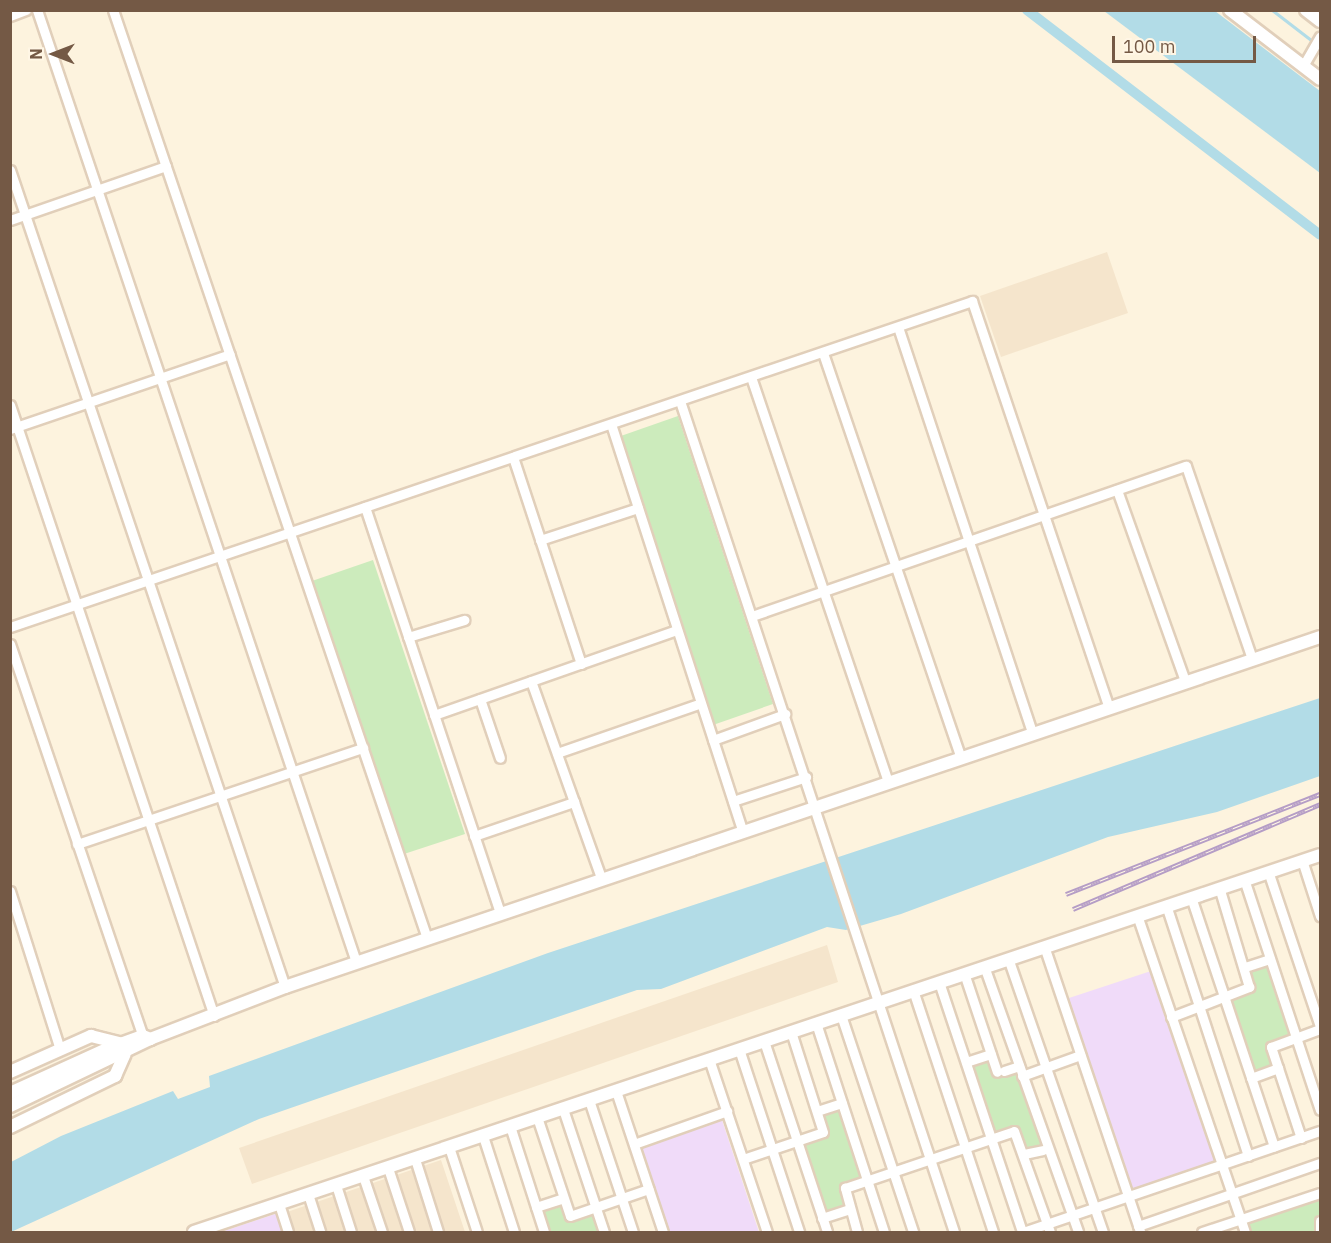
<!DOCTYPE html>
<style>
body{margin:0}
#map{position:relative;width:1331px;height:1243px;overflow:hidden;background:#fdf3de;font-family:"IBM Plex Sans",sans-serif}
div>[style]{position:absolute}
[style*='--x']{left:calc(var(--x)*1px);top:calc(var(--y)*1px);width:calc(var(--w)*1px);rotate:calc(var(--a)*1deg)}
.residential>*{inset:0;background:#f5e5cc}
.education>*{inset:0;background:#f0dbf9}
.green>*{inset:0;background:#ccebbc}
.water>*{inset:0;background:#b2dce7}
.stream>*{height:3px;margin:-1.5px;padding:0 1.5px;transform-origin:1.5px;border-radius:1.5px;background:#b2dce7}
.canal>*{height:10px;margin:-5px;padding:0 5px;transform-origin:5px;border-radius:5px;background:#b2dce7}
.roads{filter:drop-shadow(2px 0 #e1cfba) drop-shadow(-2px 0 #e1cfba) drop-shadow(0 2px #e1cfba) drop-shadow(0 -2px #e1cfba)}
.street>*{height:9px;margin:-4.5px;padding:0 4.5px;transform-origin:4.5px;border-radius:4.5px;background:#fff}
.secondary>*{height:12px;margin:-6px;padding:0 6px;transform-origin:6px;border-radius:6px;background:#fff}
.rail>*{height:5px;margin-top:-2.5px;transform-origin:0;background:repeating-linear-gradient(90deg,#fff6e5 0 9px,#b59dc6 0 18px);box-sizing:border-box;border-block:2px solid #b59dc6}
span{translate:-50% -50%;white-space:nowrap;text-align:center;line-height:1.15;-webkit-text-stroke:4.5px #fff6e5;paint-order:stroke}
.frame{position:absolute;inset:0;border:12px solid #745945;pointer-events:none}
.north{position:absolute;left:24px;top:24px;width:60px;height:60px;-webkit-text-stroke:4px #fff6e5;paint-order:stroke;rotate:270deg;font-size:16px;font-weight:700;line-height:24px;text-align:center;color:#745945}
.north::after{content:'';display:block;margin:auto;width:21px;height:27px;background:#745945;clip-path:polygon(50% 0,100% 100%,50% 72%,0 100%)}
.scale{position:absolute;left:1112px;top:36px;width:144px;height:27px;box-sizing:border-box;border:3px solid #745945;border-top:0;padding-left:8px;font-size:18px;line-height:21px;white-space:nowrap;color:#745945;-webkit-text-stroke:4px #fff6e5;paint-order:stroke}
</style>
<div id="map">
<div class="residential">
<div style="clip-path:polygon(1107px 252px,1128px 313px,1001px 357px,980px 296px)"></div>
<div style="clip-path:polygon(827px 945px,838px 982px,252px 1184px,239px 1148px)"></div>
<div style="clip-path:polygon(441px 1160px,465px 1232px,294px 1232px,287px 1212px)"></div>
</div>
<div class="education">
<div style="clip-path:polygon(1151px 971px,1215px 1162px,1130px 1190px,1066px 999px)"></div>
<div style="clip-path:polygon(722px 1120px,759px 1232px,669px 1232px,641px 1147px)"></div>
<div style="clip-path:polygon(278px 1213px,284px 1232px,221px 1232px)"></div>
</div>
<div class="green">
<div style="clip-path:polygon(678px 416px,773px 704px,713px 725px,618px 437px)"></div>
<div style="clip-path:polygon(373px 560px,465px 834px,404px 854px,312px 581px)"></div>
<div style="clip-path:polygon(1269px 961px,1293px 1036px,1268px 1045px,1275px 1066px,1253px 1074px,1228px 998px,1254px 989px,1248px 969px)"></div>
<div style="clip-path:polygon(990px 1056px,996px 1074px,1023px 1065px,1049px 1144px,1026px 1152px,1018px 1129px,993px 1137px,968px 1063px)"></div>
<div style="clip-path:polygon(841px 1106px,861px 1179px,840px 1187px,846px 1206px,825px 1214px,800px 1142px,827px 1133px,821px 1113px)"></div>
<div style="clip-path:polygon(1320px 1196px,1320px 1219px,1315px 1221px,1318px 1232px,1247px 1232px,1244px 1221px)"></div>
<div style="clip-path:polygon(561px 1203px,568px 1220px,594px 1211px,601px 1232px,548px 1232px,540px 1210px)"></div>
</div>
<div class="water">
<div style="clip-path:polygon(1104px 11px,1215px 11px,1320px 91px,1320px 173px)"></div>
<div style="clip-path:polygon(1320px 698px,1320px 776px,1217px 812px,1108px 837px,901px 914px,846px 930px,827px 927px,661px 989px,637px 990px,354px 1086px,259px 1119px,11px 1232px,11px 1162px,61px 1136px,173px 1091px,178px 1099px,210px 1087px,209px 1076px,548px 953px)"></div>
</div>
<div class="stream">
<div style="--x:1272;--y:10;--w:61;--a:37.6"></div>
</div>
<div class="canal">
<div style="--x:1027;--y:10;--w:369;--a:37.5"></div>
</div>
<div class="roads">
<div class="street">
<div style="--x:37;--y:10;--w:1004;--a:71.47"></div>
<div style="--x:113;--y:10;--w:980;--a:71.31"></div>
<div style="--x:10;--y:16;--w:17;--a:-21"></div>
<div style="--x:1303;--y:66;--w:34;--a:-60"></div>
<div style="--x:10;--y:170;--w:862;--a:71.4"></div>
<div style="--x:10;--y:220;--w:165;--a:-19.1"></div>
<div style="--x:898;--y:327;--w:426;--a:71.7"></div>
<div style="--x:823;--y:353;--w:425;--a:71.2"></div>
<div style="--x:751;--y:377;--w:424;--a:71.3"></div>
<div style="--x:680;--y:401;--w:875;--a:71.75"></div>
<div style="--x:10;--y:405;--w:644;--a:71.54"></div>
<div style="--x:611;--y:424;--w:426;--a:72.1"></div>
<div style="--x:10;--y:429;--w:232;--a:-18.8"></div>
<div style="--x:513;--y:457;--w:218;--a:71.8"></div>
<div style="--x:1117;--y:490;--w:203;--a:70.4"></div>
<div style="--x:365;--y:507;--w:428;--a:71.6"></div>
<div style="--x:540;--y:540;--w:103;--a:-18.1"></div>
<div style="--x:752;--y:616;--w:459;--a:-19.1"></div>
<div style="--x:1186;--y:466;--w:204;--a:71.1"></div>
<div style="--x:10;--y:627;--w:1016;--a:-18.72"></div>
<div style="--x:972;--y:301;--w:427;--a:71.4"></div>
<div style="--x:408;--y:637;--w:59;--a:-16.9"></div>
<div style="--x:10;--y:644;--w:418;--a:71.3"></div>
<div style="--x:531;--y:681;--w:209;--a:70.4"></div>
<div style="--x:480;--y:699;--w:62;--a:71.3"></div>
<div style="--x:434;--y:715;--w:257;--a:-19.3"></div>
<div style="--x:713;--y:740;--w:77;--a:-19.9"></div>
<div style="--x:557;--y:753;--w:152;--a:-19.1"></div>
<div style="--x:733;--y:801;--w:77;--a:-18.2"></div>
<div style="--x:474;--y:836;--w:106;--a:-18.8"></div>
<div style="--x:77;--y:844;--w:302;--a:-18.6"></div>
<div style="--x:1302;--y:860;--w:59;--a:72.2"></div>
<div style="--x:1268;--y:871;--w:163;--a:71.5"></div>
<div style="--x:1244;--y:879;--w:243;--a:71.8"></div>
<div style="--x:10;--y:891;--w:163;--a:72.5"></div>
<div style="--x:1191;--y:897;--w:263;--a:71.6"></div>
<div style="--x:1166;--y:905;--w:264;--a:71.9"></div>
<div style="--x:1137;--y:915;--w:335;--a:71.2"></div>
<div style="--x:1044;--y:946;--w:302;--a:71.4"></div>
<div style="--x:1008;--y:958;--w:290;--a:70.9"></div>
<div style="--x:984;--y:966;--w:282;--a:70.5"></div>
<div style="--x:1245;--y:967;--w:26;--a:-18"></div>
<div style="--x:964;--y:973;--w:104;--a:71.6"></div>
<div style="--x:939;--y:982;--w:263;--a:71.6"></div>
<div style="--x:913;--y:990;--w:255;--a:71.7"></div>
<div style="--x:841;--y:1015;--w:229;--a:71.6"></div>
<div style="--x:1171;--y:1017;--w:84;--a:-21"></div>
<div style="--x:1249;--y:987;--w:104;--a:-106.7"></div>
<div style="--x:816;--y:1023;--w:220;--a:72"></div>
<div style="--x:764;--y:1041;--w:201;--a:71.7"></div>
<div style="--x:739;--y:1049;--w:193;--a:71.8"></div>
<div style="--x:709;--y:1059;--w:182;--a:71.5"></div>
<div style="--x:966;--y:1062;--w:26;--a:-18"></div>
<div style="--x:1004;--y:1071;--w:16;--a:-18"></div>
<div style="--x:1022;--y:1076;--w:62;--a:-19.9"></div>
<div style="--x:1251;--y:1078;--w:29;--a:-20"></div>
<div style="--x:616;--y:1091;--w:149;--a:71.6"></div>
<div style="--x:589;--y:1100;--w:139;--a:71.6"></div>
<div style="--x:563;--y:1109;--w:130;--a:71.6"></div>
<div style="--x:817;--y:1111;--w:26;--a:-18"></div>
<div style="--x:537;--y:1117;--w:104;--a:71.6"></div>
<div style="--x:570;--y:1216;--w:83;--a:-18.9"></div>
<div style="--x:510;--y:1126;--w:111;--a:72.2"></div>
<div style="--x:483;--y:1136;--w:101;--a:72.1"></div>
<div style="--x:1301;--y:1138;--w:96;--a:-108.2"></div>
<div style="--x:1271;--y:1047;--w:52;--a:-20.2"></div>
<div style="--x:634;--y:1144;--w:99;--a:-19.5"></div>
<div style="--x:449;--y:1147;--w:89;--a:71.8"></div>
<div style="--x:1024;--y:1154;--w:19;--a:-12"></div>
<div style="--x:415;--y:1159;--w:77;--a:72.5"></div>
<div style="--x:743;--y:1159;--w:84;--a:-18.6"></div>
<div style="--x:823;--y:1132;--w:105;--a:-107.7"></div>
<div style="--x:388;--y:1168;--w:67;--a:71.8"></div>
<div style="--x:363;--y:1176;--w:59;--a:71.3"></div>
<div style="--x:336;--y:1185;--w:49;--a:72.3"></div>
<div style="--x:308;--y:1194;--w:40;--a:72"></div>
<div style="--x:279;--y:1204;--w:29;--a:72"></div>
<div style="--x:536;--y:1207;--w:28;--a:-18"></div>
<div style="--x:822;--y:1218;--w:28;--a:-18"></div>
<div style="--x:1320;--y:1221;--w:10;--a:90"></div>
<div style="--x:1138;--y:1226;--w:193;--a:-19.1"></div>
<div style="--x:857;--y:1232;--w:46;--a:-105.3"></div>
<div style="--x:845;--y:1188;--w:178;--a:-18.6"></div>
<div style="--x:1014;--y:1131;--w:107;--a:70.4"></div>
<div style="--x:1023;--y:1232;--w:314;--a:-18.8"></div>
<div style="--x:1202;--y:1232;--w:124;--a:-18.3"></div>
</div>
<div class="secondary">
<div style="--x:1230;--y:10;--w:113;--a:37.5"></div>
<div style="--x:1306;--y:10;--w:18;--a:38"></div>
<div style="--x:10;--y:1072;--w:89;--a:-24"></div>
<div style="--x:91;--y:1036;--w:32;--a:14"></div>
<div style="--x:10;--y:1093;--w:107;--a:-24.4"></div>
<div style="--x:107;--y:1049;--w:38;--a:-20"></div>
<div style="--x:143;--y:1036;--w:8;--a:23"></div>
<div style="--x:10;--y:1106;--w:155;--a:-25.6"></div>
<div style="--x:150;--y:1039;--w:145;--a:-21.1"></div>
<div style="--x:285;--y:987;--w:1093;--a:-18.68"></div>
<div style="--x:10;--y:1127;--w:117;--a:-25.9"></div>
<div style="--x:115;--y:1076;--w:24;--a:-66"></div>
<div style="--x:194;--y:1232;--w:1187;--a:-18.51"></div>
</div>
</div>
<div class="rail">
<div style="--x:1066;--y:894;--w:273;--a:-21.5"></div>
<div style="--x:1073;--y:909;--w:268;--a:-23"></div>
</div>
<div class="frame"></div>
<div class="north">N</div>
<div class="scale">100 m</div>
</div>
